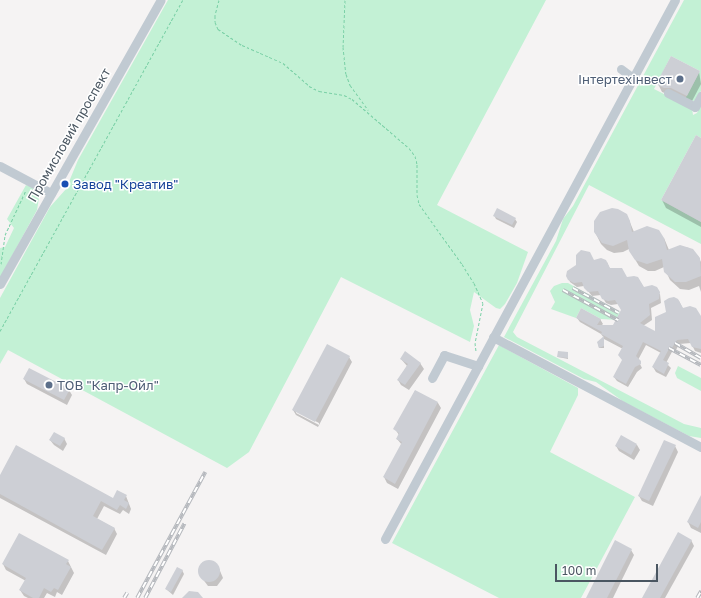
<!DOCTYPE html>
<meta charset="utf-8">
<style>
body{margin:0}
#map{position:relative;width:701px;height:598px;overflow:hidden;background:#f5f3f3;font-family:"Golos Text",sans-serif}
div>[style]{position:absolute}
[style*='--x']{left:calc(var(--x)*1px);top:calc(var(--y)*1px);width:calc(var(--w)*1px);rotate:calc(var(--a)*1deg)}
.green>*{inset:0;background:#c3f1d5}
.shadow>*{inset:0;background:#0003}
.building>*{inset:0;background:#cdcfd5}
.round{border-radius:50%}
.path>*{height:1px;margin-top:-0.5px;transform-origin:0;background:repeating-linear-gradient(90deg,#7ad0a6 0 3px,transparent 0 5px)}
.minor>*{height:9px;margin:-4.5px;padding:0 4.5px;transform-origin:4.5px;border-radius:4.5px;background:#c1cad2}
.rail>*{height:3.5px;margin-top:-1.75px;transform-origin:0;background:repeating-linear-gradient(90deg,#fff 0 6px,#b5b8bd 0 12px);box-sizing:border-box;border-block:1px solid #b5b8bd}
.dots>*{width:11px;height:11px;translate:-50% -50%;box-sizing:border-box;border:2px solid #fff;border-radius:50%}
span{translate:-50% -50%;white-space:nowrap;text-align:center;line-height:1.15;-webkit-text-stroke:3px #fff;paint-order:stroke}
.service-label{font-size:13px;color:#4e5e75}
.right{translate:-100% -50%;text-align:right}
.left{translate:0 -50%;text-align:left}
.street-label{font-size:13px;color:#4a5661}
.transit-label{font-size:13px;color:#164399}
.scale{position:absolute;left:555px;top:564px;width:103px;height:18px;box-sizing:border-box;border:2px solid #4a5661;border-top:0;padding-left:5px;font-size:12px;line-height:14px;white-space:nowrap;color:#4a5661;-webkit-text-stroke:3px #fff;paint-order:stroke}
</style>
<div id="map">
<div class="green">
<div style="clip-path:polygon(168px 0,546px 0,437px 205px,528px 252px,517px 283px,505px 304px,500px 309px,496px 308px,474px 292px,470px 310px,474px 326px,470px 342px,341px 277px,249px 452px,227px 468px,8px 350px,0 364px,0 298px,50px 207px,66px 189px,78px 160px)"></div>
<div style="clip-path:polygon(684px 0,701px 0,701px 91px,694px 101px,685px 99px,700px 71px,671px 56px,654px 89px,692px 108px,693px 115px,697px 113px,701px 105px,701px 138px,696px 135px,661px 200px,701px 222px,701px 244px,589px 185px,513px 332px,517px 337px,684px 424px,701px 428px,701px 438px,689px 436px,624px 402px,596px 382px,584px 379px,504px 337px,556px 241px,563px 219px,573px 206px)"></div>
<div style="clip-path:polygon(26px 185px,32px 187px,39px 198px,37px 210px,0 278px,0 248px,5px 247px,14px 228px,7px 219px)"></div>
<div style="clip-path:polygon(562px 283px,568px 283px,620px 312px,617px 318px,618px 320px,601px 319px,581px 308px,576px 318px,551px 309px,555px 302px,550px 291px,554px 286px)"></div>
<div style="clip-path:polygon(499px 345px,578px 388px,578px 395px,550px 452px,635px 497px,581px 598px,499px 598px,392px 543px)"></div>
<div style="clip-path:polygon(678px 366px,701px 378px,701px 391px,677px 378px,675px 373px)"></div>
</div>
<div class="shadow">
<div style="clip-path:polygon(699px 72px,701px 84px,691px 103px,662px 92px,658px 84px)"></div>
<div style="clip-path:polygon(701px 139px,701px 227px,666px 208px,662px 200px)"></div>
<div style="clip-path:polygon(494px 215px,515px 219px,517px 222px,514px 228px,496px 219px)"></div>
<div style="clip-path:polygon(629px 220px,634px 232px,664px 238px,669px 250px,680px 246px,689px 248px,698px 256px,701px 262px,701px 292px,699px 286px,689px 290px,680px 289px,670px 280px,664px 267px,655px 271px,648px 271px,639px 266px,629px 249px,623px 252px,614px 253px,607px 250px,601px 244px,594px 230px)"></div>
<div style="clip-path:polygon(583px 251px,593px 261px,607px 262px,610px 269px,627px 278px,637px 277px,644px 288px,660px 294px,661px 303px,651px 308px,652px 320px,643px 326px,656px 333px,675px 298px,679px 301px,683px 309px,701px 317px,701px 353px,695px 351px,691px 343px,679px 344px,675px 352px,673px 350px,666px 363px,671px 368px,666px 377px,656px 372px,653px 367px,661px 353px,646px 345px,638px 360px,642px 368px,637px 372px,628px 387px,617px 381px,614px 377px,623px 361px,623px 349px,604px 339px,604px 348px,599px 348px,598px 343px,604px 338px,601px 334px,580px 322px,577px 318px,600px 319px,603px 324px,601px 326px,613px 326px,622px 310px,618px 304px,611px 305px,606px 303px,601px 295px,592px 296px,584px 286px,577px 287px,570px 282px,568px 277px,577px 265px,576px 258px,578px 253px)"></div>
<div style="clip-path:polygon(568px 353px,568px 359px,558px 357px)"></div>
<div style="clip-path:polygon(evenodd,349px 357px,352px 362px,318px 427px,296px 415px,293px 410px,349px 357px,296px 411px,319px 423px,319px 425px,296px 413px,296px 411px)"></div>
<div style="clip-path:polygon(401px 359px,420px 363px,424px 369px,409px 390px,401px 385px,398px 380px,407px 366px)"></div>
<div style="clip-path:polygon(24px 379px,69px 390px,72px 395px,67px 405px,27px 384px)"></div>
<div style="clip-path:polygon(415px 391px,438px 403px,441px 408px,398px 489px,387px 483px,384px 477px,402px 445px,397px 439px,399px 435px,395px 429px)"></div>
<div style="clip-path:polygon(64px 438px,67px 444px,63px 451px,54px 445px,50px 440px)"></div>
<div style="clip-path:polygon(637px 445px,640px 450px,634px 460px,619px 451px,616px 446px)"></div>
<div style="clip-path:polygon(675px 446px,678px 452px,653px 506px,642px 501px,639px 496px)"></div>
<div style="clip-path:polygon(0 477px,114px 499px,126px 496px,131px 509px,129px 514px,123px 510px,120px 514px,104px 506px,97px 519px,114px 528px,117px 534px,106px 555px,0 498px)"></div>
<div style="clip-path:polygon(701px 497px,701px 533px,691px 528px,688px 522px)"></div>
<div style="clip-path:polygon(691px 540px,694px 546px,665px 598px,643px 598px)"></div>
<div style="clip-path:polygon(631px 550px,634px 555px,613px 598px,587px 598px)"></div>
<div style="clip-path:polygon(68px 561px,74px 573px,62px 595px,57px 592px,55px 597px,47px 593px,44px 598px,28px 598px,24px 596px,20px 590px,26px 581px,6px 570px,3px 564px)"></div>
<div style="clip-path:polygon(213px 561px,218px 566px,223px 578px,217px 586px,208px 586px,199px 574px,199px 567px,203px 562px)"></div>
<div style="clip-path:polygon(182px 570px,184px 574px,173px 595px,166px 589px)"></div>
</div>
<div class="building">
<div style="clip-path:polygon(671px 56px,700px 71px,687px 96px,671px 88px,664px 88px,656px 84px)"></div>
<div style="clip-path:polygon(696px 135px,701px 138px,701px 222px,661px 200px)"></div>
<div style="clip-path:polygon(497px 208px,516px 218px,512px 225px,493px 216px)"></div>
<div style="clip-path:polygon(612px 208px,618px 209px,627px 214px,630px 221px,632px 232px,647px 226px,659px 230px,664px 238px,667px 250px,680px 245px,693px 249px,700px 258px,701px 276px,686px 282px,675px 282px,664px 272px,662px 259px,647px 264px,635px 260px,629px 251px,627px 240px,613px 246px,602px 243px,594px 232px,594px 221px,600px 212px)"></div>
<div style="clip-path:polygon(581px 250px,590px 252px,594px 260px,601px 258px,606px 260px,610px 268px,622px 268px,627px 277px,634px 276px,638px 277px,644px 287px,652px 285px,657px 287px,660px 292px,659px 299px,649px 304px,650px 315px,640px 323px,655px 331px,655px 317px,666px 312px,664px 301px,669px 298px,674px 297px,678px 299px,683px 308px,690px 306px,696px 308px,701px 316px,701px 349px,692px 347px,688px 339px,677px 340px,672px 348px,670px 347px,663px 360px,669px 363px,664px 374px,652px 367px,661px 351px,643px 342px,636px 356px,641px 361px,641px 364px,635px 367px,626px 384px,613px 377px,622px 360px,618px 355px,623px 346px,601px 334px,602px 332px,576px 318px,581px 308px,601px 319px,597px 325px,613px 325px,621px 310px,615px 300px,608px 301px,602px 299px,598px 291px,588px 292px,584px 288px,582px 282px,574px 283px,568px 280px,566px 276px,567px 271px,576px 265px,576px 255px)"></div>
<div style="clip-path:polygon(604px 336px,604px 346px,599px 348px,597px 342px)"></div>
<div style="clip-path:polygon(327px 344px,350px 356px,315px 422px,292px 410px)"></div>
<div style="clip-path:polygon(405px 351px,421px 363px,405px 385px,397px 380px,408px 364px,400px 359px)"></div>
<div style="clip-path:polygon(558px 351px,568px 352px,568px 358px,557px 357px)"></div>
<div style="clip-path:polygon(29px 368px,70px 389px,64px 400px,23px 379px)"></div>
<div style="clip-path:polygon(415px 390px,438px 402px,395px 484px,383px 477px,402px 442px,396px 439px,399px 433px,393px 429px)"></div>
<div style="clip-path:polygon(54px 432px,65px 438px,60px 446px,49px 440px)"></div>
<div style="clip-path:polygon(621px 435px,637px 444px,631px 455px,615px 446px)"></div>
<div style="clip-path:polygon(664px 440px,676px 445px,649px 501px,638px 496px)"></div>
<div style="clip-path:polygon(16px 445px,113px 498px,117px 490px,127px 495px,124px 500px,129px 503px,126px 509px,120px 505px,117px 510px,101px 501px,93px 516px,115px 528px,102px 550px,0 494px,0 475px)"></div>
<div style="clip-path:polygon(701px 495px,701px 522px,698px 528px,687px 522px)"></div>
<div style="clip-path:polygon(678px 532px,692px 540px,660px 598px,642px 598px)"></div>
<div style="clip-path:polygon(19px 533px,69px 560px,66px 564px,71px 567px,58px 590px,54px 588px,51px 592px,44px 588px,39px 598px,33px 598px,19px 590px,26px 578px,2px 564px)"></div>
<div style="clip-path:polygon(615px 540px,632px 549px,607px 598px,586px 598px)"></div>
<div class="round" style="left:198px;top:560px;width:22px;height:22px"></div>
<div style="clip-path:polygon(177px 567px,183px 570px,171px 592px,165px 589px)"></div>
<div style="clip-path:polygon(189px 591px,198px 592px,203px 598px,182px 598px)"></div>
</div>
<div class="path">
<div style="--x:219;--y:0;--w:16;--a:105"></div>
<div style="--x:215;--y:15;--w:7;--a:90"></div>
<div style="--x:215;--y:22;--w:8;--a:67"></div>
<div style="--x:218;--y:29;--w:29;--a:34"></div>
<div style="--x:242;--y:45;--w:45;--a:23.7"></div>
<div style="--x:283;--y:63;--w:35;--a:41"></div>
<div style="--x:309;--y:86;--w:11;--a:27"></div>
<div style="--x:319;--y:91;--w:25;--a:9"></div>
<div style="--x:344;--y:95;--w:9;--a:27"></div>
<div style="--x:352;--y:99;--w:75;--a:40.7"></div>
<div style="--x:409;--y:148;--w:10;--a:53"></div>
<div style="--x:415;--y:156;--w:8;--a:76"></div>
<div style="--x:417;--y:164;--w:31;--a:90"></div>
<div style="--x:417;--y:195;--w:9;--a:77"></div>
<div style="--x:419;--y:204;--w:74;--a:54.4"></div>
<div style="--x:462;--y:264;--w:22;--a:58"></div>
<div style="--x:474;--y:283;--w:22;--a:66"></div>
<div style="--x:483;--y:303;--w:41;--a:101.3"></div>
<div style="--x:475;--y:343;--w:8;--a:83"></div>
<div style="--x:345;--y:0;--w:47;--a:92.4"></div>
<div style="--x:343;--y:47;--w:27;--a:84"></div>
<div style="--x:346;--y:74;--w:12;--a:70"></div>
<div style="--x:350;--y:85;--w:31;--a:54"></div>
<div style="--x:1;--y:264;--w:29;--a:-82"></div>
<div style="--x:5;--y:235;--w:50;--a:-65"></div>
<div style="--x:0;--y:331;--w:378;--a:-61.1"></div>
</div>
<div class="minor">
<div style="--x:621;--y:69;--w:15;--a:37"></div>
<div style="--x:668;--y:93;--w:30;--a:27"></div>
<div style="--x:695;--y:107;--w:13;--a:-61"></div>
<div style="--x:0;--y:166;--w:58;--a:27.9"></div>
<div style="--x:0;--y:284;--w:326;--a:-60.5"></div>
<div style="--x:493;--y:337;--w:235;--a:27.9"></div>
<div style="--x:432;--y:378;--w:26;--a:-62"></div>
<div style="--x:444;--y:355;--w:36;--a:18"></div>
<div style="--x:385;--y:539;--w:612;--a:-61.72"></div>
</div>
<div class="rail">
<div style="--x:573;--y:288;--w:52;--a:28.5"></div>
<div style="--x:563;--y:290;--w:63;--a:28.6"></div>
<div style="--x:675;--y:343;--w:30;--a:30"></div>
<div style="--x:669;--y:348;--w:36;--a:28"></div>
<div style="--x:124;--y:598;--w:6;--a:-59"></div>
<div style="--x:137;--y:598;--w:143;--a:-61.6"></div>
<div style="--x:145;--y:598;--w:84;--a:-62.2"></div>
<div style="--x:697;--y:598;--w:8;--a:-60"></div>
</div>
<div class="dots">
<div style="left:680px;top:79px;background:#5c6f8a"></div>
<div style="left:65px;top:184px;background:#1a4fb4"></div>
<div style="left:49px;top:385px;background:#5c6f8a"></div>
</div>
<div class="service-label">
<span class="right" style="left:672px;top:79px">Інтертехінвест</span>
<span class="left" style="left:57px;top:385px">ТОВ "Капр-Ойл"</span>
</div>
<div class="street-label">
<span style="left:69px;top:135px;rotate:-60deg">Промисловий проспект</span>
</div>
<div class="transit-label">
<span class="left" style="left:73px;top:184px">Завод "Креатив"</span>
</div>
<div class="scale">100 m</div>
</div>
